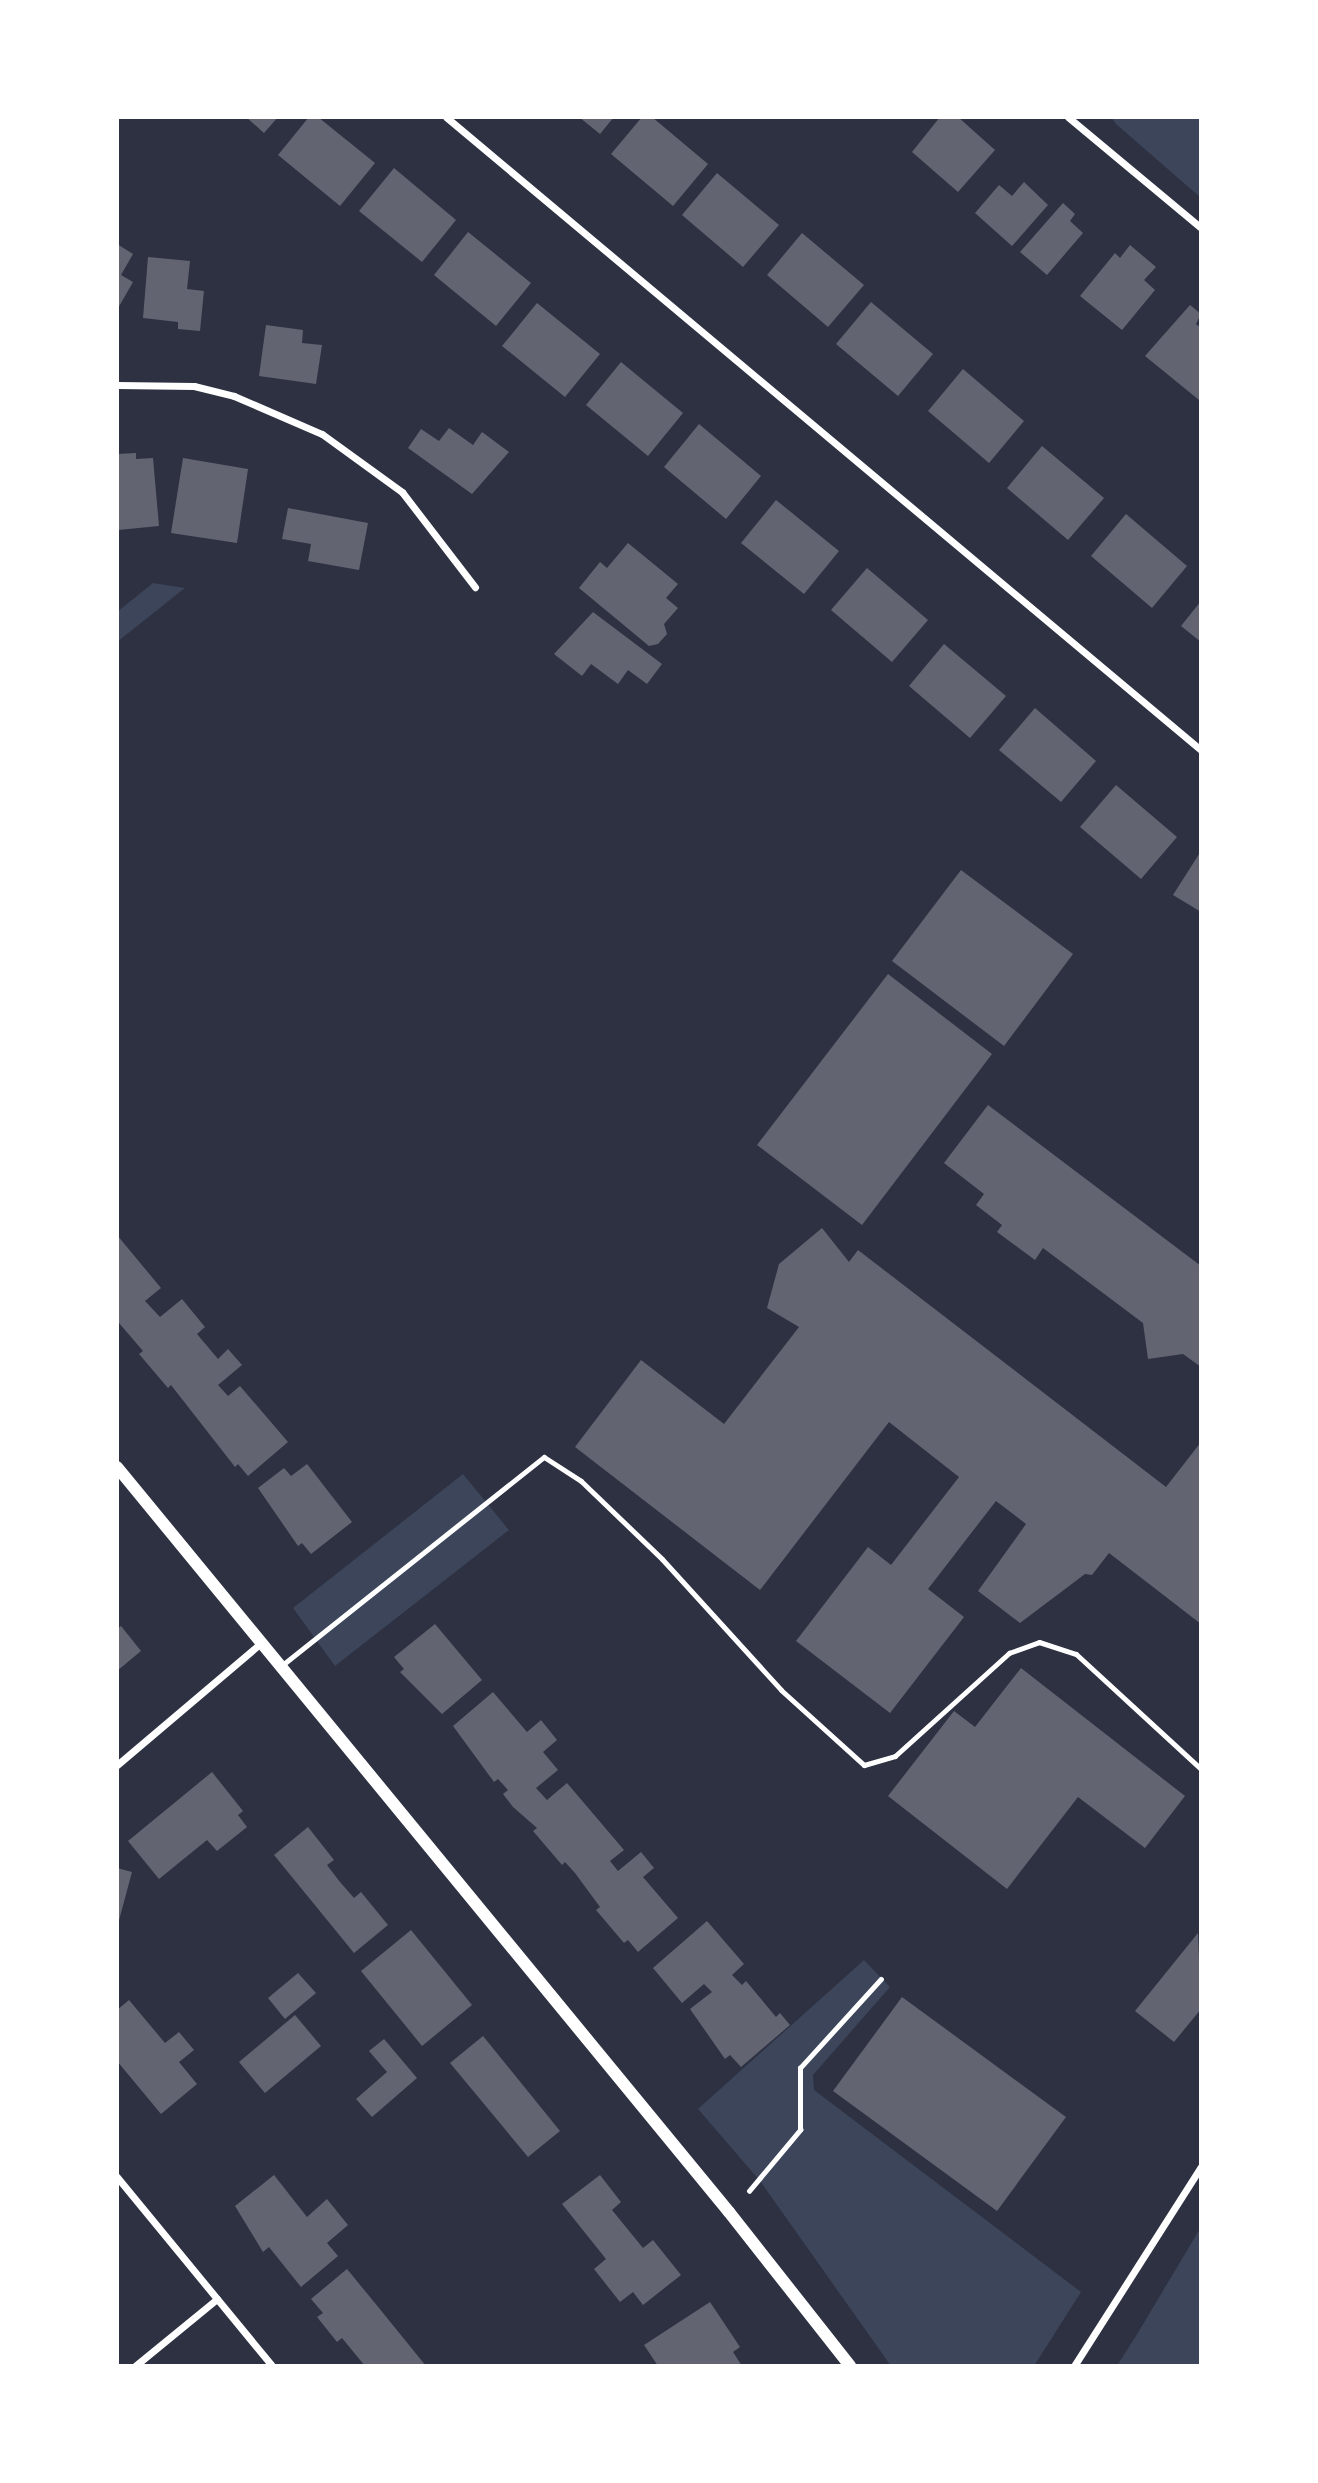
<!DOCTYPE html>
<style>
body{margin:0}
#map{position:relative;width:1318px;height:2483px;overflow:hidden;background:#2d3142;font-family:"Public Sans",sans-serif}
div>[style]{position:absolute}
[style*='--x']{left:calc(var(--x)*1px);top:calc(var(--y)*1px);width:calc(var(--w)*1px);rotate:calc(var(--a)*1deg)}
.green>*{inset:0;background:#3c4559}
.building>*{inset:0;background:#626471}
.path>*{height:4.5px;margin:-2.25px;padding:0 2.25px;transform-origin:2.25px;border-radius:2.25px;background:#fff}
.service>*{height:5px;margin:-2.5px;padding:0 2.5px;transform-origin:2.5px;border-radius:2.5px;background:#fff}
.minor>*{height:7px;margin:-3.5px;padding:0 3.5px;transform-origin:3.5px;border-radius:3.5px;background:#fff}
.tertiary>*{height:12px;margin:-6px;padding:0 6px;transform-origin:6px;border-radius:6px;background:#fff}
span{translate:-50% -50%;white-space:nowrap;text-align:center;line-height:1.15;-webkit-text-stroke:7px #fff;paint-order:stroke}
.frame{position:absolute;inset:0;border:119px solid #fff;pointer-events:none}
</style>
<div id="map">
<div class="green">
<div style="clip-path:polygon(1111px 117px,1201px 117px,1201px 198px,1116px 124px)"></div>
<div style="clip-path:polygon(153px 583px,185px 588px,117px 642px,117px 612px)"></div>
<div style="clip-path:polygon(463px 1474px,509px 1530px,335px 1666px,293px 1608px)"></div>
<div style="clip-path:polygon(864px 1960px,890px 1987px,813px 2075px,814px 2090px,1081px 2292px,1034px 2366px,891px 2366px,760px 2181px,698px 2109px)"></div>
<div style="clip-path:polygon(1201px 2227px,1201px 2366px,1117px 2366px,1139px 2331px)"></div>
</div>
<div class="building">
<div style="clip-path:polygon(246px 117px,278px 117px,264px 133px)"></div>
<div style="clip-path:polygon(309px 117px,318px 117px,375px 163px,340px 206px,278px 155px)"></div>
<div style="clip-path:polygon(579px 117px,614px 117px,600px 134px)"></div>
<div style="clip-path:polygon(642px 117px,652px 117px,708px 164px,673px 206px,611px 154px)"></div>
<div style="clip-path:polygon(940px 117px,958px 117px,995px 150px,958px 192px,912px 152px)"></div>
<div style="clip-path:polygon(394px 168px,456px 220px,422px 262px,359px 211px)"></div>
<div style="clip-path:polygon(717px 173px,779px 225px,743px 267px,682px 215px)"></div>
<div style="clip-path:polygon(1024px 182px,1048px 205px,1012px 246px,975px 213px,999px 185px,1012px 196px)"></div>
<div style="clip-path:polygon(1063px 203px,1075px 214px,1070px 221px,1083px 233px,1047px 275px,1020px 252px)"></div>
<div style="clip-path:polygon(468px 232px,531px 283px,496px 326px,434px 275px)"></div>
<div style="clip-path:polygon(802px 233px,864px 285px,828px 327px,767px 275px)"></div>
<div style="clip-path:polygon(117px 244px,133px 254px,121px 275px,133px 282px,117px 310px)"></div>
<div style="clip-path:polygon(1130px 245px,1156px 267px,1144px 280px,1155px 290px,1122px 330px,1080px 296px,1115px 253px,1120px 258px)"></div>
<div style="clip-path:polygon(148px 257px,190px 261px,187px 289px,204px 291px,200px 331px,178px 329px,178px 322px,143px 318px)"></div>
<div style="clip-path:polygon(871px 302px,933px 354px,898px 396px,836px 344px)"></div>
<div style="clip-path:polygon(537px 303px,600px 354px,565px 397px,502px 346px)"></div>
<div style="clip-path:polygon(1190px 305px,1201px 314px,1196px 324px,1201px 328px,1199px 400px,1145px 356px)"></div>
<div style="clip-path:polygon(266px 325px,303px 330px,302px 343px,322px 345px,316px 384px,259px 376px)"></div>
<div style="clip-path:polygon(621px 362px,683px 413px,648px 456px,586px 405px)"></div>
<div style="clip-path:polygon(963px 369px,1024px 421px,989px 463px,928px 411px)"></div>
<div style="clip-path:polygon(699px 424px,761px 476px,726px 519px,664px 467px)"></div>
<div style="clip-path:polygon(449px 428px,473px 445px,482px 432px,509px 452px,472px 494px,408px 448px,421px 429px,439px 441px)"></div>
<div style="clip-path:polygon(1042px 446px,1104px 498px,1068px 540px,1007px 488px)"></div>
<div style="clip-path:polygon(136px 453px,136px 459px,153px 458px,159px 526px,118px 530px,117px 454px)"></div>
<div style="clip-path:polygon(183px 458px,248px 469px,237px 543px,171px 533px)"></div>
<div style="clip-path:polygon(776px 500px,839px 551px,804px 594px,741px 543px)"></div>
<div style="clip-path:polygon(288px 508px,368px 523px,359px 570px,308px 561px,311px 544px,282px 539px)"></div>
<div style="clip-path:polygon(1126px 514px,1187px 566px,1152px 608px,1091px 556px)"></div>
<div style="clip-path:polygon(628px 543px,678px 584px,666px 598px,678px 608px,664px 624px,667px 634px,658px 644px,649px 646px,579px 588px,600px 562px,607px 568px)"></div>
<div style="clip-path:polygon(867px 568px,928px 620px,892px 662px,831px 610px)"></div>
<div style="clip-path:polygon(1201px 601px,1201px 642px,1181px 626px)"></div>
<div style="clip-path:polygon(593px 612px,662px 664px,647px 684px,628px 670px,618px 684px,591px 664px,582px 676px,554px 654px)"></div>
<div style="clip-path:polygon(944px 644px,1006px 696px,970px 738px,909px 686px)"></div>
<div style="clip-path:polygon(1035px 708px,1096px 761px,1061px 802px,999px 750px)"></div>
<div style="clip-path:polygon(1116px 785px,1177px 837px,1141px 879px,1080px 827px)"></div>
<div style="clip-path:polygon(1201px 851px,1201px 912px,1173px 895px)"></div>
<div style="clip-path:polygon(961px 870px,1073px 954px,1004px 1046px,892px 961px)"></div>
<div style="clip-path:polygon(888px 974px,992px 1054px,862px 1225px,757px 1145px)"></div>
<div style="clip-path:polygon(988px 1105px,1201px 1266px,1201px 1367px,1183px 1354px,1148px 1359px,1143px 1323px,1043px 1248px,1035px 1260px,997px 1232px,1002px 1225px,976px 1205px,984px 1194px,944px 1163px)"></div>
<div style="clip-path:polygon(822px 1228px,849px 1262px,858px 1250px,1166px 1487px,1201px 1442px,1201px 1624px,1109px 1553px,1092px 1575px,1085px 1574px,1020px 1623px,978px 1591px,1026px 1524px,996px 1501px,928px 1589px,964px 1617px,890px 1713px,796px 1641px,868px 1547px,891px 1565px,959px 1477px,889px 1422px,760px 1590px,575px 1447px,641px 1360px,724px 1424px,799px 1327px,767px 1308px,779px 1264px)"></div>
<div style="clip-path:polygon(117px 1235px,161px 1288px,145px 1301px,160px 1317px,182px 1299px,205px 1327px,197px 1334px,218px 1359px,228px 1349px,242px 1365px,218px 1385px,228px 1396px,240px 1386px,288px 1442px,248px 1476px,238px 1464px,235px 1467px,171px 1385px,168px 1388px,139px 1354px,143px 1351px,119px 1323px)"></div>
<div style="clip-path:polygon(307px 1464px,352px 1522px,311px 1554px,302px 1543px,298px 1546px,258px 1488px,284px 1468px,291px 1476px)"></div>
<div style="clip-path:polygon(435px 1624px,482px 1680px,442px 1714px,400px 1672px,404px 1669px,394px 1657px)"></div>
<div style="clip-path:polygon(121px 1626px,141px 1651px,117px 1671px,117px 1629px)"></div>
<div style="clip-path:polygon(1021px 1668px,1185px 1796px,1145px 1848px,1078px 1797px,1007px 1889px,888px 1796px,954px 1711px,975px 1727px)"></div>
<div style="clip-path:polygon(493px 1692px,527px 1732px,541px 1720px,557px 1740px,543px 1752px,558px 1770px,536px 1788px,547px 1800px,567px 1783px,624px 1850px,610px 1861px,618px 1871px,641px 1852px,654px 1868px,643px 1877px,678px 1918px,638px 1952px,628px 1940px,624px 1943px,596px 1910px,600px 1907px,575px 1873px,565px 1862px,562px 1865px,533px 1831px,537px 1828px,513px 1807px,503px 1794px,508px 1790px,498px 1779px,494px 1782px,453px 1726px)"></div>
<div style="clip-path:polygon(212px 1772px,243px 1811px,238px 1815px,247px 1827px,217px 1851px,207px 1840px,159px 1879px,128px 1841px)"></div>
<div style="clip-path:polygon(308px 1827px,334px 1860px,327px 1865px,340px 1882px,354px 1898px,361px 1892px,388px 1925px,354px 1953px,274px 1855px)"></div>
<div style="clip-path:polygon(117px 1868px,132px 1872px,118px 1924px,117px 1924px)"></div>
<div style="clip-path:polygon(707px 1921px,744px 1964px,732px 1975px,742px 1985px,746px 1981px,776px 2017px,780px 2013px,790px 2025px,741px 2067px,730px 2055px,725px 2059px,690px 2009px,712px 1992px,704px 1984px,682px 2003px,653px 1968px)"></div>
<div style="clip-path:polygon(411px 1930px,472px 2005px,422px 2046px,361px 1971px)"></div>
<div style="clip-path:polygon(1198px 1933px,1201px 2009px,1174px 2042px,1135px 2011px)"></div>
<div style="clip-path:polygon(298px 1973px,316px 1993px,285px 2019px,268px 1998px)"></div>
<div style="clip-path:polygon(902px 1997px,1066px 2117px,997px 2211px,833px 2091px)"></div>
<div style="clip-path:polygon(129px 2000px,165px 2043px,179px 2032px,194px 2050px,179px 2062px,197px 2084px,161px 2114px,117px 2061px,117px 2010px)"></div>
<div style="clip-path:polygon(295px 2015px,321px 2046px,265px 2093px,239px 2062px)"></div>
<div style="clip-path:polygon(483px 2036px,560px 2131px,528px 2157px,450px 2063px)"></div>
<div style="clip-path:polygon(384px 2039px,417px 2078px,372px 2117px,356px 2099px,387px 2072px,369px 2051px)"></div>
<div style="clip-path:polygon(274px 2175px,307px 2217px,327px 2199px,348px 2225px,327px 2243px,338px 2256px,301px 2287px,269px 2247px,263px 2252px,235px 2206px)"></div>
<div style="clip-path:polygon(600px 2175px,621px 2202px,612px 2210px,643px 2248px,653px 2240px,681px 2275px,643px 2305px,633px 2292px,620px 2302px,594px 2269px,606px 2259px,562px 2204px)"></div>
<div style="clip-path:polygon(347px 2269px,379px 2308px,426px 2366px,365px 2366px,342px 2338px,337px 2342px,317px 2317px,323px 2313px,311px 2299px)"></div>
<div style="clip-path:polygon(710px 2302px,740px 2347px,733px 2352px,742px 2366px,658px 2366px,644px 2345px)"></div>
</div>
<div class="path">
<div style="--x:749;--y:2191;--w:80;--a:-50.1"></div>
<div style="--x:800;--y:2130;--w:62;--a:-90"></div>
<div style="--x:800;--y:2068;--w:120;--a:-47.7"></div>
</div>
<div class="service">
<div style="--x:281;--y:1666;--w:336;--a:-38.5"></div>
<div style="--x:544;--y:1457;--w:44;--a:33"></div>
<div style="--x:581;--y:1481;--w:112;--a:43.9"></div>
<div style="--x:662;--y:1559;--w:177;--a:47.7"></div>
<div style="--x:781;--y:1690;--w:112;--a:42.1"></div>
<div style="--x:864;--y:1765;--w:32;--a:-16"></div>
<div style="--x:895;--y:1756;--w:154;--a:-42.1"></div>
<div style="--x:1009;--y:1653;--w:32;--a:-20"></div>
<div style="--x:1039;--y:1642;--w:39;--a:18"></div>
<div style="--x:1076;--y:1654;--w:170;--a:42.6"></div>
</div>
<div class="minor">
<div style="--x:446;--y:117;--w:985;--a:39.98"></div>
<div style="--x:1068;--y:117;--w:173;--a:39.8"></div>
<div style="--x:117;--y:385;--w:77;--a:0.7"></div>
<div style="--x:194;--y:386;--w:41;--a:14"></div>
<div style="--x:234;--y:396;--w:96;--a:23.4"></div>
<div style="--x:322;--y:434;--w:99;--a:35.9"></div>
<div style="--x:402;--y:492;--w:120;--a:52.5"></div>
<div style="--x:117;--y:1765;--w:190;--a:-40.3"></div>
<div style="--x:117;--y:2177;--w:244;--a:50.6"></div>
<div style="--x:135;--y:2366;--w:106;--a:-39.3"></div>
<div style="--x:1074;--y:2366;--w:236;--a:-57.5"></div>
</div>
<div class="tertiary">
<div style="--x:117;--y:1467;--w:964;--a:50.6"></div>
<div style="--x:729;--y:2212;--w:196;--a:51.8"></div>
</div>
<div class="frame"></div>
</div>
